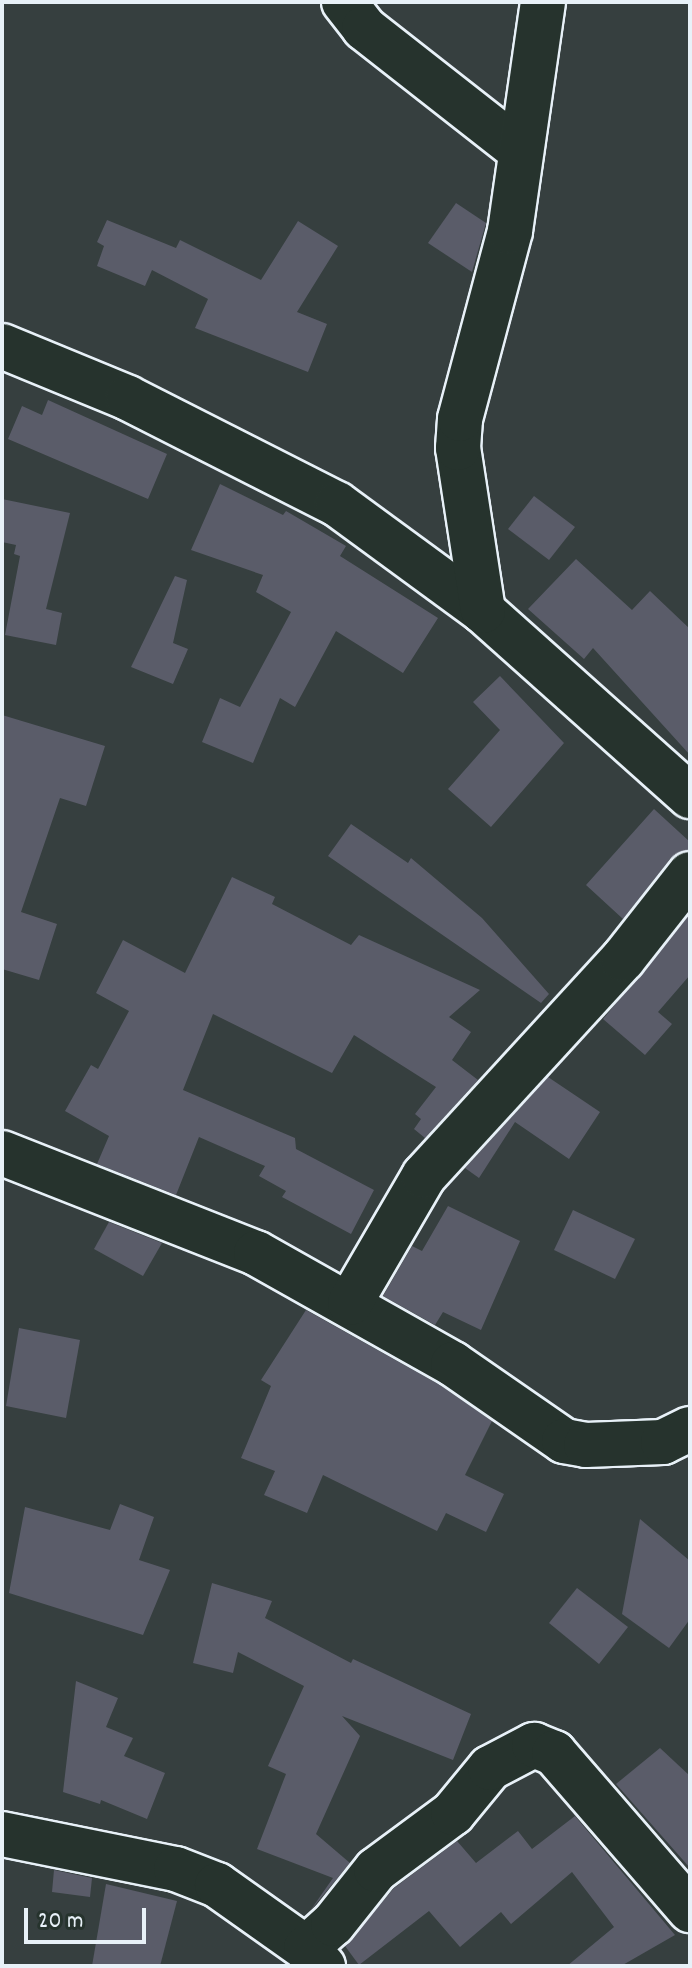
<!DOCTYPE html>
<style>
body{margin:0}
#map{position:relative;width:692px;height:1968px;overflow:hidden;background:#363f3f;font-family:Dekko,sans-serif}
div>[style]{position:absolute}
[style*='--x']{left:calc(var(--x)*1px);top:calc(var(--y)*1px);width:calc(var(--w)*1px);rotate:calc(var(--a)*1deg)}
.building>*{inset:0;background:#5a5c69}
.roads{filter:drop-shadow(2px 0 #e8f1f8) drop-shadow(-2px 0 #e8f1f8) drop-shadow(0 2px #e8f1f8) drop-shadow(0 -2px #e8f1f8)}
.minor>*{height:44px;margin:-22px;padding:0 22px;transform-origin:22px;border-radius:22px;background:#26332d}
span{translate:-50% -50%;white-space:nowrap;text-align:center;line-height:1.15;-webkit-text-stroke:6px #26332d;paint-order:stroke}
.frame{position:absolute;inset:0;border:4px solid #e8f1f8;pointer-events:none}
.scale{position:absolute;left:24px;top:1908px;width:122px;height:36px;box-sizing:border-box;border:4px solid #e8f1f8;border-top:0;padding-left:10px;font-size:24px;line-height:28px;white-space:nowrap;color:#e8f1f8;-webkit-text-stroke:6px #26332d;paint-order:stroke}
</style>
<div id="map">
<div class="building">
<div style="clip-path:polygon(456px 203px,486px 223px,472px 272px,428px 243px)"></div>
<div style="clip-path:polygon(107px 220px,176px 248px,180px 240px,261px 280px,298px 221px,338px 246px,297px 312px,327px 324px,308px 372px,195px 328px,208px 299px,152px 270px,145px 286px,97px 266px,104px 246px,97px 242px)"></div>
<div style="clip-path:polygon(48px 400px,167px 454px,148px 499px,8px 439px,22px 406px,42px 415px)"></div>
<div style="clip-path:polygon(220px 484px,283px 515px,286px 511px,346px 546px,340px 556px,438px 618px,403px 673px,336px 631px,295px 707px,280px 698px,253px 763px,202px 742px,220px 698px,240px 707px,291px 612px,256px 592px,263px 575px,191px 550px)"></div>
<div style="clip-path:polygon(534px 496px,575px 527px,549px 560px,508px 529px)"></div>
<div style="clip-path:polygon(2px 499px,70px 513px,46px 609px,62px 613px,56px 645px,5px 635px,20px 556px,14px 554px,16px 545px,2px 542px)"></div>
<div style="clip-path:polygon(576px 559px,632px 610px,650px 591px,690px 629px,690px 755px,593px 648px,584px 659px,528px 609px)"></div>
<div style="clip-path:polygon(175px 576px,187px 580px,173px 643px,188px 649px,173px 684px,131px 667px)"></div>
<div style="clip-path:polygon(500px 676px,564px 743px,491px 827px,448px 789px,500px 730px,473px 702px)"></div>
<div style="clip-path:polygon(2px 715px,105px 746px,86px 806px,60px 798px,21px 912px,57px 924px,39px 980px,2px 969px)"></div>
<div style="clip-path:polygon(654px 809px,690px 842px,690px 850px,670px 859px,623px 919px,586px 885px)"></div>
<div style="clip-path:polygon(351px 824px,408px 863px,411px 858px,482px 918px,549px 994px,541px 1003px,328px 856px)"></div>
<div style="clip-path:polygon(232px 877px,275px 897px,272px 904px,351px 945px,359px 935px,480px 990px,449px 1017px,471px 1032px,452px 1060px,478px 1080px,425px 1138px,414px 1129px,421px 1119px,415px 1114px,436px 1087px,354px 1035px,332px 1073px,213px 1014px,183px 1090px,295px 1138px,296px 1149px,374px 1190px,351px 1234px,282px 1197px,286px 1191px,259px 1176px,265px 1166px,199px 1137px,176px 1195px,97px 1164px,109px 1136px,65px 1111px,91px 1065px,98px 1069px,129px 1011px,96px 993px,123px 940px,185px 973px)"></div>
<div style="clip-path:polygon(690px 914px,690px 975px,658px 1012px,672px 1024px,645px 1055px,603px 1019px)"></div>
<div style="clip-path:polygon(548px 1077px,600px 1112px,569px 1159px,515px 1122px,479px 1178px,465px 1168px)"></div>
<div style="clip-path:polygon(448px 1206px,520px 1241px,481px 1330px,443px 1312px,435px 1325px,383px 1296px,412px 1246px,422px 1251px)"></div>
<div style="clip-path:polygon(573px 1210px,635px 1239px,615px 1279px,554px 1250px)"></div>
<div style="clip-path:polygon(109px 1222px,162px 1243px,143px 1276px,94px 1249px)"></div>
<div style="clip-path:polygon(306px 1310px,440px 1385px,492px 1421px,465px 1475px,504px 1494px,486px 1532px,446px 1513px,437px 1531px,323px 1475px,307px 1513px,264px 1495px,275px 1471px,241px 1458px,271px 1386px,261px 1380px)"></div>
<div style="clip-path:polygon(19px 1328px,80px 1340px,66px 1418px,6px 1406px)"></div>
<div style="clip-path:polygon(120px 1504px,154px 1517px,139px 1560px,170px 1570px,143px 1635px,9px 1593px,25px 1507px,110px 1530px)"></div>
<div style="clip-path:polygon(640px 1519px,690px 1561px,690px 1619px,669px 1648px,622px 1614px)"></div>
<div style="clip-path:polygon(212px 1583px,272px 1601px,265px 1618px,351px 1663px,353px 1659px,471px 1714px,453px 1760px,342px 1716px,360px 1736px,316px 1834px,350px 1863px,310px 1911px,333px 1878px,257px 1849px,286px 1774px,268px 1766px,304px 1686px,238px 1652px,233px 1673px,193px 1663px)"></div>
<div style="clip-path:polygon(577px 1588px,628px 1627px,599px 1664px,549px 1623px)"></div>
<div style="clip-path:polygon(76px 1681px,118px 1698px,106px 1727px,133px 1738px,124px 1756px,165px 1773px,147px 1819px,101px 1800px,100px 1804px,63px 1792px)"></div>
<div style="clip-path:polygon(660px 1748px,690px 1776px,690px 1868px,616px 1784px)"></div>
<div style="clip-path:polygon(575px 1816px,675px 1935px,621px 1966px,567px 1966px,614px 1927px,572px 1872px,511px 1924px,501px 1912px,460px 1947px,429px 1911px,359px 1965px,345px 1946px,394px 1888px,457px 1841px,476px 1863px,518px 1831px,532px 1849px)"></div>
<div style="clip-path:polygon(54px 1870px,92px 1878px,90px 1897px,52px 1892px)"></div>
<div style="clip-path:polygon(106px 1884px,177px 1901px,160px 1966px,92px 1966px)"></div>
</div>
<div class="roads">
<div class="minor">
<div style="--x:344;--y:2;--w:33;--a:52"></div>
<div style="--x:364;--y:28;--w:199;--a:38.1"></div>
<div style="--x:2;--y:346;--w:136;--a:22.4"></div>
<div style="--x:128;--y:398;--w:234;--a:26.9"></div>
<div style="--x:337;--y:504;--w:181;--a:36.2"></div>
<div style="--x:483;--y:611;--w:278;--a:41.8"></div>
<div style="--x:483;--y:611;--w:165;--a:-98.7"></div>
<div style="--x:458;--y:448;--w:29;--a:-86"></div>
<div style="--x:460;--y:419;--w:195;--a:-75.1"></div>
<div style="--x:510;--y:231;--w:231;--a:-81.8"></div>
<div style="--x:2;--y:1153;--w:273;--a:21.5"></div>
<div style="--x:256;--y:1253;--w:226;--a:29.4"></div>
<div style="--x:453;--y:1364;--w:135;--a:34.7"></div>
<div style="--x:564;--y:1441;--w:22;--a:10"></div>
<div style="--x:586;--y:1445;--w:77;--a:-2.2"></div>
<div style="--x:663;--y:1442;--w:30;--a:-26"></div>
<div style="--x:350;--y:1303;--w:147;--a:-59.8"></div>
<div style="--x:424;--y:1176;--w:294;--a:-47.5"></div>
<div style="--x:623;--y:959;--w:108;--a:-51.8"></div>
<div style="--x:2;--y:1834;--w:177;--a:11.4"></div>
<div style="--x:176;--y:1869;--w:44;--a:21.3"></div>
<div style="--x:217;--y:1885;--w:109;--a:35.3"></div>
<div style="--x:306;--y:1948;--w:25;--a:47"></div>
<div style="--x:306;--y:1948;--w:36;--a:-42"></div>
<div style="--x:333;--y:1924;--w:69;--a:-51.5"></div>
<div style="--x:376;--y:1870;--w:96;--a:-36.5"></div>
<div style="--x:453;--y:1813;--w:58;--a:-50.6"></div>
<div style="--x:490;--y:1768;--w:50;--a:-27.6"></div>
<div style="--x:534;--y:1745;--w:22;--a:22"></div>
<div style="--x:554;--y:1753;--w:208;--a:49.1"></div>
</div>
</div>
<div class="frame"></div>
<div class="scale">20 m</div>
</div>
